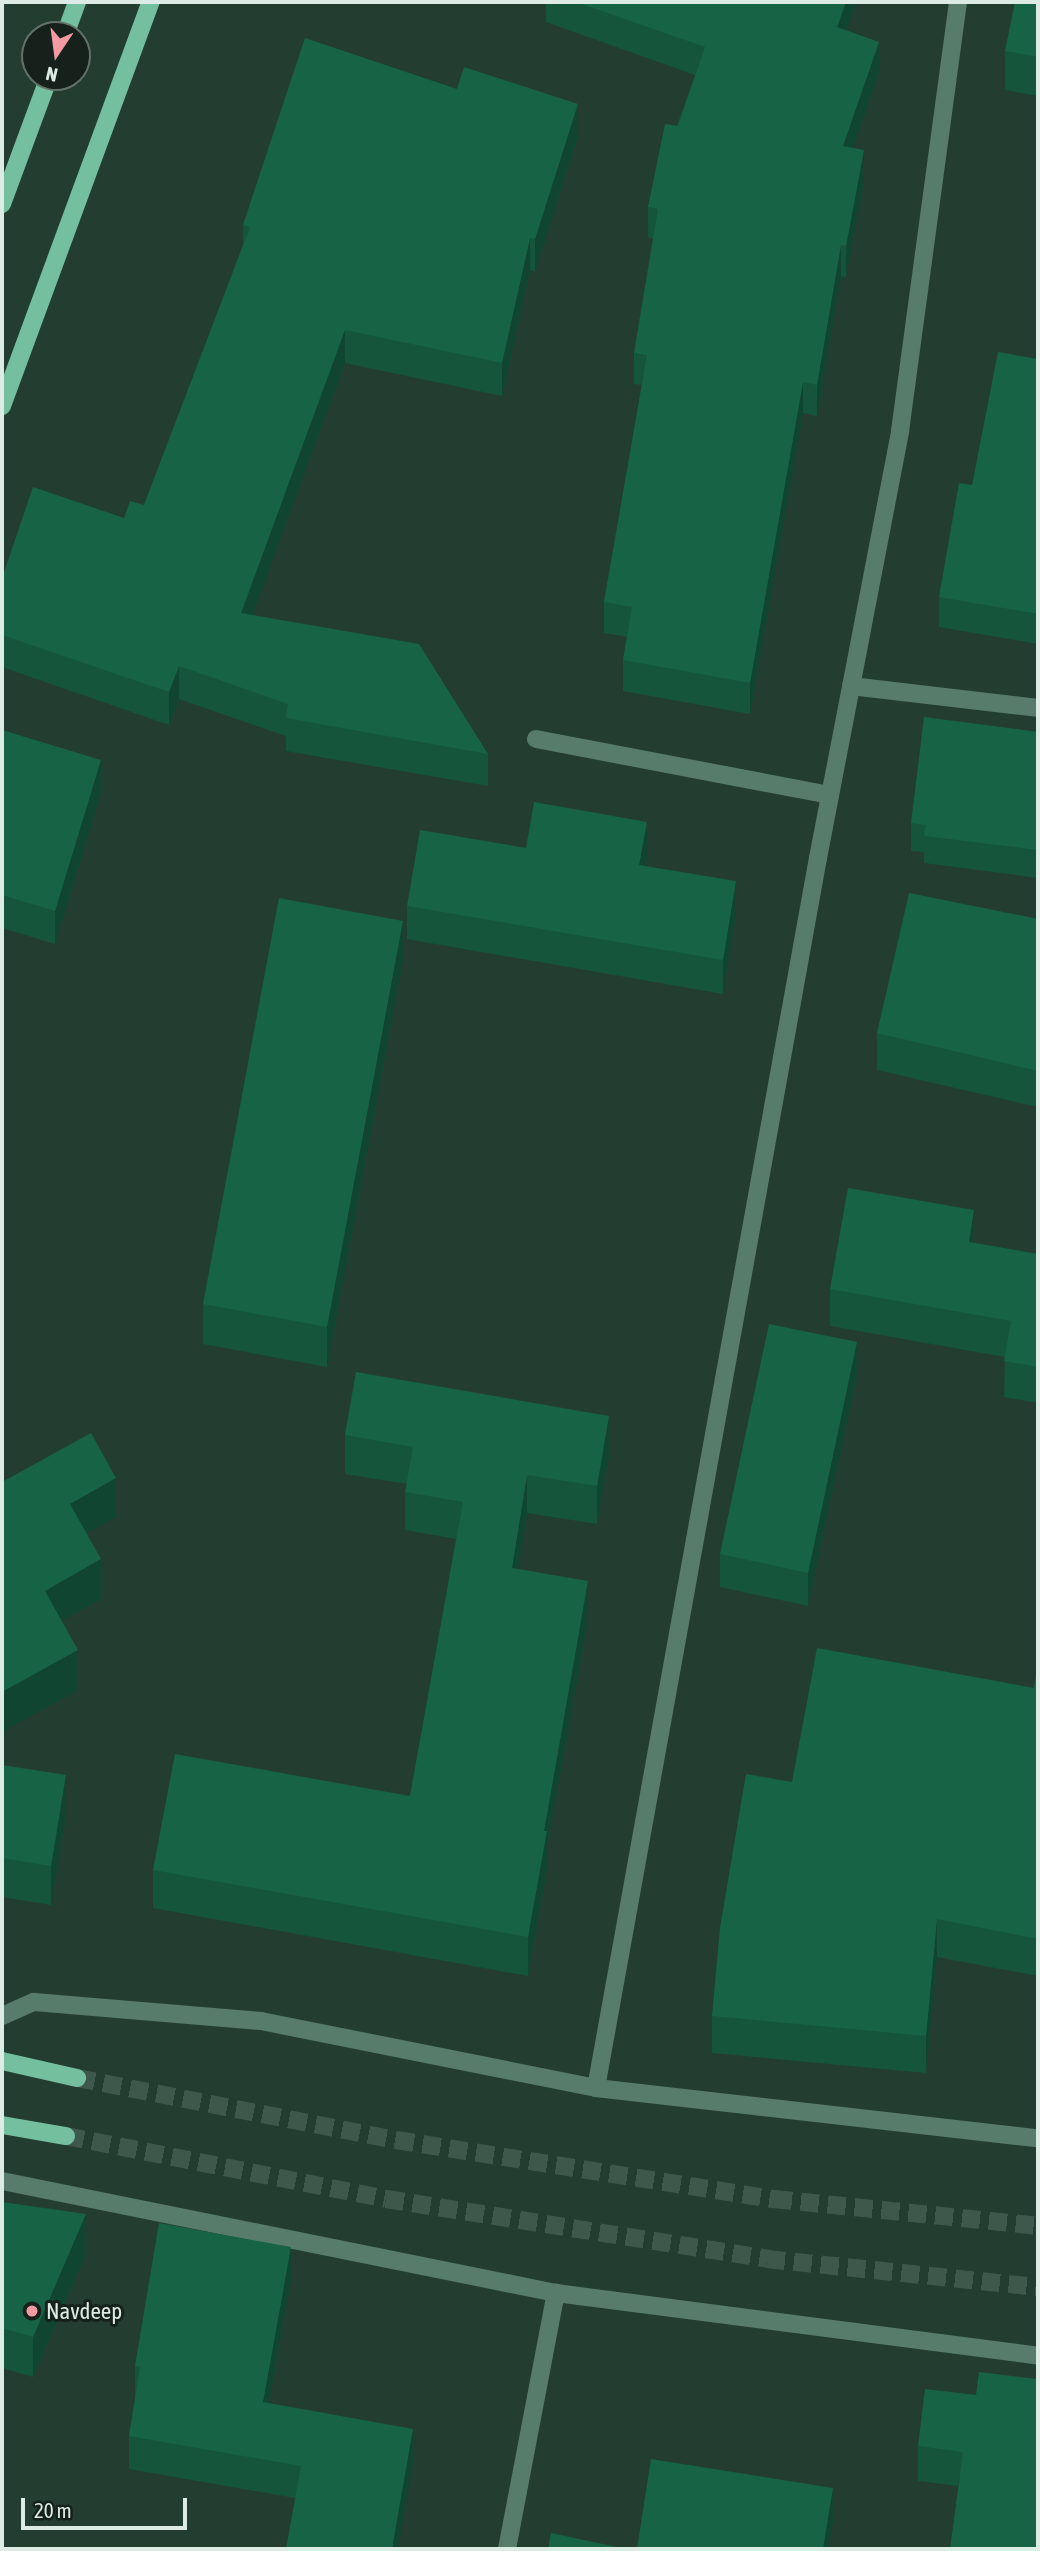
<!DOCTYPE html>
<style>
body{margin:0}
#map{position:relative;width:1040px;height:2551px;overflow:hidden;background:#233e31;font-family:"Asap Condensed",sans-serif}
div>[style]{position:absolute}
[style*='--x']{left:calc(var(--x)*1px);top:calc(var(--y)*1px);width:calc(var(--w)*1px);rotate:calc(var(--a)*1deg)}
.major-tunnel>*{height:18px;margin-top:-9px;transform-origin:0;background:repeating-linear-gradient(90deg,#3f584c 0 18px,transparent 0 27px)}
.minor>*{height:18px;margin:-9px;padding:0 9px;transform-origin:9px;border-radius:9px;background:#587c6b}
.major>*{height:18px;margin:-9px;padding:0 9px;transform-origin:9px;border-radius:9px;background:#74bf9d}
.wall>*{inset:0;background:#14553c}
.shaded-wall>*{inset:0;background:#104531}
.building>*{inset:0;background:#176346}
.dots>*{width:19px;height:19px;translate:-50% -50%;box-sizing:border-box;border:4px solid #16211c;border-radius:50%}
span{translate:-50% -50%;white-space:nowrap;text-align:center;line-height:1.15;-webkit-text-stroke:6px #16211c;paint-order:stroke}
.poi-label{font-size:23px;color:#dcebe3}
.left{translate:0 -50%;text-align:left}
.frame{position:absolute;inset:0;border:4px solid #dcebe3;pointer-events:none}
.north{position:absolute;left:21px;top:21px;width:70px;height:70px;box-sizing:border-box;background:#16211c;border:2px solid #65726c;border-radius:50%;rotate:193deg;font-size:19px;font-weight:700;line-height:28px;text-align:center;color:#dcebe3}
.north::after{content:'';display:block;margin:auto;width:24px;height:32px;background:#f49aa3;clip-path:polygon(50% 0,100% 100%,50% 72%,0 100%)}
.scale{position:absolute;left:21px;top:2498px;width:166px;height:32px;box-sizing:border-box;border:4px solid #dcebe3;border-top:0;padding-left:9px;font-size:21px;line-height:24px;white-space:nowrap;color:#dcebe3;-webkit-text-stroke:5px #16211c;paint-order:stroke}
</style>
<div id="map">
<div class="major-tunnel">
<div style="--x:77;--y:2078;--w:325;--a:11"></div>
<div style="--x:396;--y:2140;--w:383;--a:8.9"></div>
<div style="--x:774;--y:2199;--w:265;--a:5.8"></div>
<div style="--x:66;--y:2136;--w:326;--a:11.1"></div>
<div style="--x:386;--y:2199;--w:386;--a:8.9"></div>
<div style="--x:767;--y:2259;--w:272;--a:5.9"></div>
</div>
<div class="minor">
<div style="--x:851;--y:686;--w:188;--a:6.7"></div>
<div style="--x:536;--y:739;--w:299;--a:10.8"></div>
<div style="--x:2;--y:2016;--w:35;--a:-24"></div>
<div style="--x:34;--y:2002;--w:228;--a:4.8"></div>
<div style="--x:261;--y:2021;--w:342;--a:11.3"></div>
<div style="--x:596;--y:2088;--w:445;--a:6.5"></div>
<div style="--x:596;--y:2088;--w:1250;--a:-79.77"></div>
<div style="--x:818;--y:858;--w:435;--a:-79.1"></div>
<div style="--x:900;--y:431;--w:433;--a:-82.3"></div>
<div style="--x:2;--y:2181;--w:565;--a:11.43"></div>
<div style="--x:556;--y:2293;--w:486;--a:7.4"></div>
<div style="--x:507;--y:2549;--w:261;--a:-79.2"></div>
</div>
<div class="major">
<div style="--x:65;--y:35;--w:35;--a:-70"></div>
<div style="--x:2;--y:204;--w:135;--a:-69.7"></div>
<div style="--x:2;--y:406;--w:431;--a:-69.8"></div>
<div style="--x:2;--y:2061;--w:77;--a:12.8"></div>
<div style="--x:2;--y:2125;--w:65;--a:9.8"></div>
</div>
<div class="wall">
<div style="clip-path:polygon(546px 2px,856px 2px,846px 30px,879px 72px,853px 148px,864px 181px,846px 277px,841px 276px,817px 416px,803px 413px,750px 714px,623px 691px,623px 660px,627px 637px,604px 633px,604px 602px,642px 385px,634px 384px,634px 353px,653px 239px,648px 237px,648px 207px,695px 75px,546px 22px)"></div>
<div style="clip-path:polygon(1038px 2px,1038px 96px,1005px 90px,1005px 51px)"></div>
<div style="clip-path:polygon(578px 136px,535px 272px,530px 270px,502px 396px,345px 363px,252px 615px,488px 754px,488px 786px,286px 751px,286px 736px,179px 699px,169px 725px,2px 667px,2px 578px,124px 518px,144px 505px,243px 246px,243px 225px)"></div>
<div style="clip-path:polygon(1038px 359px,1038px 644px,939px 627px,939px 597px)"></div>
<div style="clip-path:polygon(2px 730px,101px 793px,55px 944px,2px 928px)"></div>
<div style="clip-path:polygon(1038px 732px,1038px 878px,924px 863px,924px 852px,911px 851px,911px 823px)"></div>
<div style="clip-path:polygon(526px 848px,647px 855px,645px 866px,736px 914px,723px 994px,407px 939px,407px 906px)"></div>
<div style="clip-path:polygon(1038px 919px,1038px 1107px,877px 1070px,877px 1033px)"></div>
<div style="clip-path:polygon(403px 960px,327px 1367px,203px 1344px,203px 1304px)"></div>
<div style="clip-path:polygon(974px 1243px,1038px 1254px,1038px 1403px,1004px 1397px,1005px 1357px,830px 1326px,830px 1289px)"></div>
<div style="clip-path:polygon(857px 1375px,808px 1606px,720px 1587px,720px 1554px)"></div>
<div style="clip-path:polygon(345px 1435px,609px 1454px,597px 1524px,527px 1513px,518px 1569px,588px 1620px,547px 1846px,547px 1869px,528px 1976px,153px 1908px,153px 1870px,410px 1796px,456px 1539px,405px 1530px,405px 1492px,407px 1484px,345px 1474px)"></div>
<div style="clip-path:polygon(1038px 1663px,1038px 1976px,937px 1957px,926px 2073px,712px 2053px,712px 2016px,792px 1782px,1034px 1688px)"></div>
<div style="clip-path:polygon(2px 1765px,66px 1815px,51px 1905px,2px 1897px)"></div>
<div style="clip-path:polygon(2px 2202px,86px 2254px,33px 2377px,2px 2368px)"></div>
<div style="clip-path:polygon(291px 2280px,269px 2403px,413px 2462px,295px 2498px,129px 2469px,129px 2436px,135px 2399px,135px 2366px)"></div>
<div style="clip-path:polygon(976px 2395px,958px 2486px,918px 2481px,918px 2446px)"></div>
</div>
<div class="shaded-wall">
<div style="clip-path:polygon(846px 2px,856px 2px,837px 58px,837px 27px)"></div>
<div style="clip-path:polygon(879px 42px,879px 72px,843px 177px,843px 146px)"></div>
<div style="clip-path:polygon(578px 104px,578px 136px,535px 272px,535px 239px)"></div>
<div style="clip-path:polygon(864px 150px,864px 181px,846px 277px,846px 246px)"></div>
<div style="clip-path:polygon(530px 238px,530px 270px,502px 396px,502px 363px)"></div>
<div style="clip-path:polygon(841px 245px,841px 276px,817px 416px,817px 385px)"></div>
<div style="clip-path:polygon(345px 330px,345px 363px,241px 646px,241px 613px)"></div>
<div style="clip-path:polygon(803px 382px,803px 413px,750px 714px,750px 683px)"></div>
<div style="clip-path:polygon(179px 666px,179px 699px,169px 725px,169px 692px)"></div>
<div style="clip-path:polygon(101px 760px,101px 793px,55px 944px,55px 911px)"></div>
<div style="clip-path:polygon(647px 822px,647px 855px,639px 899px,639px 865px)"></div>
<div style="clip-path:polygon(736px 881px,736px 914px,723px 994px,723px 960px)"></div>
<div style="clip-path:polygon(403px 921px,403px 960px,327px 1367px,327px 1327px)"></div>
<div style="clip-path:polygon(974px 1210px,974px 1246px,969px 1242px)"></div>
<div style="clip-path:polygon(857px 1342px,857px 1375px,808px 1606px,808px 1573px)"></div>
<div style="clip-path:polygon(609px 1416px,609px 1454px,597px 1524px,597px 1486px)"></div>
<div style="clip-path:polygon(527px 1475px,527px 1513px,512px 1606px,512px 1568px)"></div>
<div style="clip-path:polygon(116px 1478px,116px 1517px,70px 1543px,70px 1504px)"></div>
<div style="clip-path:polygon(101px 1559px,101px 1599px,45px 1630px,45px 1591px)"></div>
<div style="clip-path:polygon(588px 1581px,588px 1620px,547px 1846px,547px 1869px,528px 1976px,528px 1937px,544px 1831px)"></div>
<div style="clip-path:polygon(78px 1650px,78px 1690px,2px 1732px,2px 1692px)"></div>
<div style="clip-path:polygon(66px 1775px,66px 1815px,51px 1905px,51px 1866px)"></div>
<div style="clip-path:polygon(937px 1919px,937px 1957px,926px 2073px,926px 2036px)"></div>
<div style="clip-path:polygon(86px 2214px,86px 2254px,33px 2377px,33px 2337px)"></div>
<div style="clip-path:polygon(291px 2247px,291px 2280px,263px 2435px,263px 2402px)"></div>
<div style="clip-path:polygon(413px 2429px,413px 2462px,398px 2549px,392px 2549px)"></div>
<div style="clip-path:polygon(833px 2488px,833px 2523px,828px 2549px,823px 2549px)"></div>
</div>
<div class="building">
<div style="clip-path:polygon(576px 2px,846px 2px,837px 27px,879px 42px,843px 146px,864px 150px,846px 246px,841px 245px,817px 385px,803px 382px,750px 683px,623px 660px,632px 607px,604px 602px,647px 355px,634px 353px,658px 209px,648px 207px,665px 124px,678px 126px,705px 47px)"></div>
<div style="clip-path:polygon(1015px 2px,1038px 2px,1038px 57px,1005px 51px)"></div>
<div style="clip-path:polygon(305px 38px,457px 89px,464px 67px,578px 104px,535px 239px,530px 238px,502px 363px,345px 330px,241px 613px,419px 644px,488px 754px,286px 718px,288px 704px,179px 666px,169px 692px,2px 635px,2px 578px,33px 487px,124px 518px,130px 501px,144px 505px,250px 227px,243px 225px)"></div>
<div style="clip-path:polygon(998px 352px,1038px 359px,1038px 614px,939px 597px,959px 483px,972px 485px)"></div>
<div style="clip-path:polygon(924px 717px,1038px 732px,1038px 850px,924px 836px,926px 825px,911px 823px)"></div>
<div style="clip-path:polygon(2px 730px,101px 760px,55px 911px,2px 895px)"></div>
<div style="clip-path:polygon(534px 802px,647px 822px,639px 865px,736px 881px,723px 960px,407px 906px,420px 830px,526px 848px)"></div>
<div style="clip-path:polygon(909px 893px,1038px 919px,1038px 1071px,877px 1033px)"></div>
<div style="clip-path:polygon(279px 898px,403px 921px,327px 1327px,203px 1304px)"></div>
<div style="clip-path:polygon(848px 1188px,974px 1210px,969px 1242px,1038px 1254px,1038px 1367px,1004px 1361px,1011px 1321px,830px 1289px)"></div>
<div style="clip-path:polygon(769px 1324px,857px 1342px,808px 1573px,720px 1554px)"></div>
<div style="clip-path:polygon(356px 1372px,609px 1416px,597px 1486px,527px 1475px,512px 1568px,588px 1581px,544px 1831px,547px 1831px,528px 1937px,153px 1870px,175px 1754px,410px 1796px,463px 1502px,405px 1492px,413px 1447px,345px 1435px)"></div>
<div style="clip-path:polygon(91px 1433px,116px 1478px,70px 1504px,101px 1559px,45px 1591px,78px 1650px,2px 1692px,2px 1482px)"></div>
<div style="clip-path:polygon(817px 1648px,1034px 1688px,1038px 1663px,1038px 1939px,937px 1919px,926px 2036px,712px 2016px,720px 1928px,746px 1774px,792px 1782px)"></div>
<div style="clip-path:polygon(2px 1765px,66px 1775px,51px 1866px,2px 1858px)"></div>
<div style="clip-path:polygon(2px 2202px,86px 2214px,33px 2337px,2px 2328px)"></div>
<div style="clip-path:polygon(159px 2223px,291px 2247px,263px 2402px,413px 2429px,392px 2549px,286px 2549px,301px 2466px,129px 2436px,140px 2367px,135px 2366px)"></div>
<div style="clip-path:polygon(979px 2372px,1038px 2379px,1038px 2549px,950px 2549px,963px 2452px,918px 2446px,925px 2389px,976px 2395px)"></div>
<div style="clip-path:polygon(651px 2459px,833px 2488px,823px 2549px,637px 2549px)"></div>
<div style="clip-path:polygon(551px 2533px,626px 2549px,548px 2549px)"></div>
</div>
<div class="dots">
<div style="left:32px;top:2311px;background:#f49aa3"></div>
</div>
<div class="poi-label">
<span class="left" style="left:46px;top:2311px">Navdeep</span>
</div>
<div class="frame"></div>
<div class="north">N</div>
<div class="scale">20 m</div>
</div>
